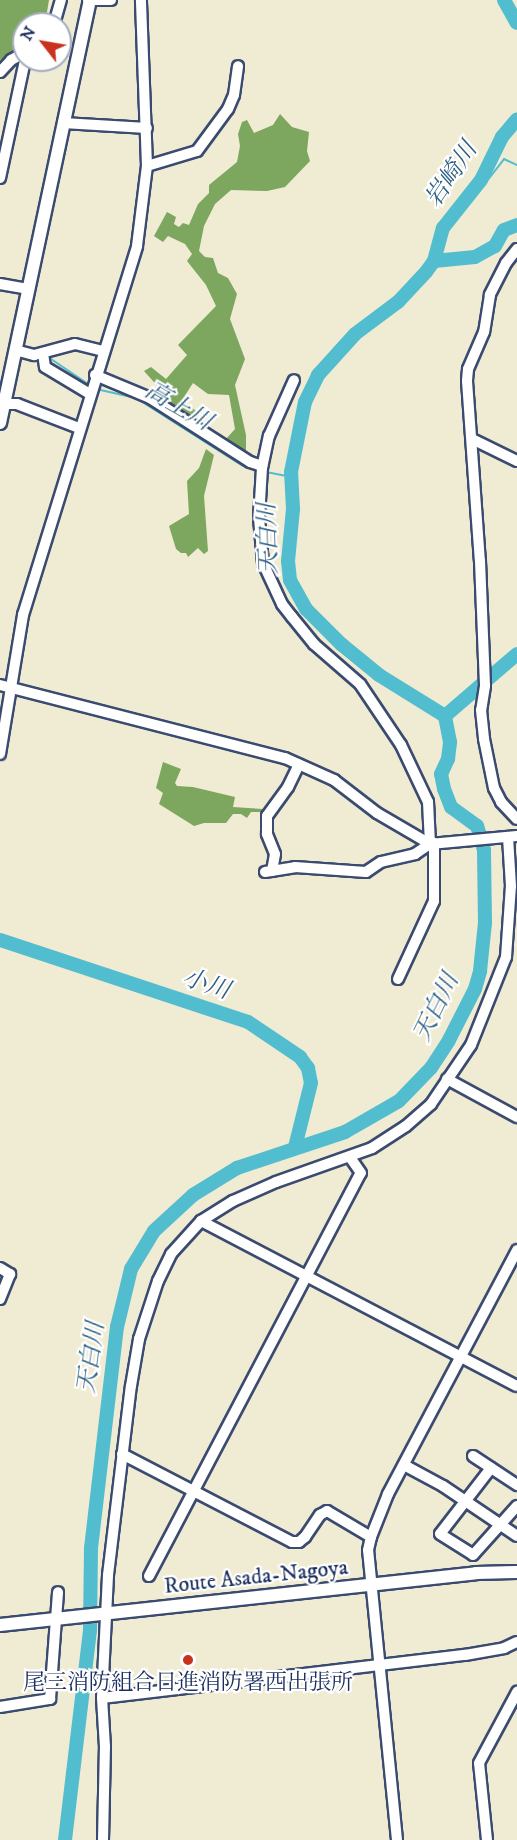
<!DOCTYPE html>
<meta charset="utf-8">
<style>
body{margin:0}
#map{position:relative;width:517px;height:1840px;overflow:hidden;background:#f0ebd3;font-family:"IM FELL DW Pica","Noto Serif JP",serif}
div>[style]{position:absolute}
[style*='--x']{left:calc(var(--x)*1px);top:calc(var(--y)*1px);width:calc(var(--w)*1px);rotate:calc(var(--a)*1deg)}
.forest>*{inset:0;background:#7da75f}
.stream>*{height:2px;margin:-1px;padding:0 1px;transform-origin:1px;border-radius:1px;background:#52bdce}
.river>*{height:14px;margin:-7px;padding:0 7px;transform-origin:7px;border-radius:7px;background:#52bdce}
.roads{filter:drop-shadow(2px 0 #3b4b70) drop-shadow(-2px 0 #3b4b70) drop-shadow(0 2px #3b4b70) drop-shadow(0 -2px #3b4b70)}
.minor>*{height:10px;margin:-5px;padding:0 5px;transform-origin:5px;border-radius:5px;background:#fff}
.major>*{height:12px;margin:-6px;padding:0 6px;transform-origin:6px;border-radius:6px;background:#fff}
.dots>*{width:16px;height:16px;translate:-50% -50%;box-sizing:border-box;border:3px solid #fff;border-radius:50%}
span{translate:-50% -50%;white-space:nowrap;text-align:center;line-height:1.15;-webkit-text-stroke:4.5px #fff;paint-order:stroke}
.street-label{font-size:22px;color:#1b2f5e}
.poi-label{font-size:22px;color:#1b2f5e}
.water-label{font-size:24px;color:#2e6185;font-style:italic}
.north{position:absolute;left:12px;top:12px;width:60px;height:60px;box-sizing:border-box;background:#fff;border:2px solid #a4acbf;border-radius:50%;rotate:301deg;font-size:16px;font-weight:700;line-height:24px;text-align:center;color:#1b2f5e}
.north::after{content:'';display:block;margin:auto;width:21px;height:27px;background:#c8321e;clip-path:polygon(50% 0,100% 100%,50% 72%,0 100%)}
</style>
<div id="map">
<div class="forest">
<div style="clip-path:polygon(0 0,49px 0,45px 24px,24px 24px,24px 44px,0 60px)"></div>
<div style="clip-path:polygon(280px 114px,292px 127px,309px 132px,307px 151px,310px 161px,285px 187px,267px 191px,231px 190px,215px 204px,204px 226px,199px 251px,205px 257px,213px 258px,218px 273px,228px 278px,237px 294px,230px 319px,245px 359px,235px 385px,246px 435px,246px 452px,226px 439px,235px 429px,229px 395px,208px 394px,193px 383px,182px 400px,200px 414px,195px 419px,162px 398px,161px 390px,144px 371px,151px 367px,166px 379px,187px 355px,178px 345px,216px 306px,206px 285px,187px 261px,192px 254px,185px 244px,168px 236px,163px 242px,154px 236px,167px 212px,176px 217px,174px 224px,179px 227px,183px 223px,189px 225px,198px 204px,209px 193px,209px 185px,237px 162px,240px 146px,238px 134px,242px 122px,247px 120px,254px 133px,273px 125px)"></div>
<div style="clip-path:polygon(206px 449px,214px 455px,204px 496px,208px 551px,204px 554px,198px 548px,188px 557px,186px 553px,181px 553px,176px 549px,169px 526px,189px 514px,187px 481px,199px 468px)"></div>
<div style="clip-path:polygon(163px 762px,181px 769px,175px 783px,177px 786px,193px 787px,235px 797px,233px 807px,263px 809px,262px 812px,251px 812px,247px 818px,241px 814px,233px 814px,226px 823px,204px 823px,194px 826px,159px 804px,163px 793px,156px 788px)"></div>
</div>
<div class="stream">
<div style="--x:481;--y:180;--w:6;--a:9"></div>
<div style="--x:487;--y:181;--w:28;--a:-52"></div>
<div style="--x:504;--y:159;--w:14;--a:25"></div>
<div style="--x:51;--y:359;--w:48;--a:34"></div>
<div style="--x:96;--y:389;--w:41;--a:12.7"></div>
<div style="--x:136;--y:398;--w:127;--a:32.4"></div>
<div style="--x:243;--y:466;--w:9;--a:13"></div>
<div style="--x:266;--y:472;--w:25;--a:11"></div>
</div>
<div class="river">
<div style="--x:504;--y:0;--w:26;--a:61"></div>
<div style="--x:434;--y:261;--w:41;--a:-5.6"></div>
<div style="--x:475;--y:257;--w:23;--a:-29"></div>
<div style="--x:495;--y:246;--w:18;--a:-61"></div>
<div style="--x:504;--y:230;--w:14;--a:-21"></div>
<div style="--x:445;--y:716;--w:95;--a:-40.7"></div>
<div style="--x:0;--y:940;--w:261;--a:18.3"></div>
<div style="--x:248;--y:1022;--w:63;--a:33.9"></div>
<div style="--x:300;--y:1057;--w:14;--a:54"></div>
<div style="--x:308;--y:1068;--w:15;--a:79"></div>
<div style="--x:311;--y:1083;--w:66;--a:104"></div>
<div style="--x:65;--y:1840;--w:211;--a:-83.2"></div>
<div style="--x:90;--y:1630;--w:82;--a:-89.3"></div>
<div style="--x:91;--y:1548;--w:223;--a:-83.3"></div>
<div style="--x:117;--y:1327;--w:60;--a:-76.4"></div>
<div style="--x:131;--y:1269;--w:44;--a:-58.8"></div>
<div style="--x:154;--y:1231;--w:53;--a:-42.7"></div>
<div style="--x:193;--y:1195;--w:52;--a:-31.5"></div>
<div style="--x:237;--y:1168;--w:114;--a:-18.4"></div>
<div style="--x:345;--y:1132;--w:62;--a:-29.9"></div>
<div style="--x:399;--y:1101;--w:46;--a:-45.9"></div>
<div style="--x:431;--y:1068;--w:33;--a:-57"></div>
<div style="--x:449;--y:1040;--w:57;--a:-63"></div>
<div style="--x:475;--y:989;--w:19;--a:-74"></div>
<div style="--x:480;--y:971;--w:48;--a:-84.1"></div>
<div style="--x:485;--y:923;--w:73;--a:-90.8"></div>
<div style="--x:484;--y:850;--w:25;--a:-106"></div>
<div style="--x:477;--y:826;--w:32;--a:-144"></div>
<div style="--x:451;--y:807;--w:19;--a:-111"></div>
<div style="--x:444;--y:789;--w:15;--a:-101"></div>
<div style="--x:441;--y:774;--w:17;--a:-65"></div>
<div style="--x:448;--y:759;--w:17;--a:-83"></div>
<div style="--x:450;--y:742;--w:26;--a:-101"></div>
<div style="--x:445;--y:716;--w:78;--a:-148.2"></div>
<div style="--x:379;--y:675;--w:49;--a:-140.8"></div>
<div style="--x:341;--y:644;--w:49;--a:-135"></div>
<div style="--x:306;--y:609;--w:33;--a:-119"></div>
<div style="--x:290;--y:580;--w:19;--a:-96"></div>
<div style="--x:288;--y:561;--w:52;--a:-84.5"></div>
<div style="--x:293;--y:509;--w:37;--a:-93"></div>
<div style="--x:291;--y:472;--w:71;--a:-78.7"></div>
<div style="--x:305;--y:402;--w:30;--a:-64"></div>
<div style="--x:318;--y:375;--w:55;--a:-47.9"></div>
<div style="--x:355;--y:334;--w:54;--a:-36.7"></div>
<div style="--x:398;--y:302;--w:41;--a:-47"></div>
<div style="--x:426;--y:272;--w:14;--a:-54"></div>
<div style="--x:434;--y:261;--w:34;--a:-75"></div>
<div style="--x:443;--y:228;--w:61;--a:-51.6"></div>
<div style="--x:481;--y:180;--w:48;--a:-64"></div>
<div style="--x:502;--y:137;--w:23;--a:-50"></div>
</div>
<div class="roads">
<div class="minor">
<div style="--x:88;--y:0;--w:23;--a:0"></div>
<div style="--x:54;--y:24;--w:25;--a:-74"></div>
<div style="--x:0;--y:72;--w:16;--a:-47"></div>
<div style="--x:11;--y:60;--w:15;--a:-28"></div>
<div style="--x:63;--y:123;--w:84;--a:3.4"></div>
<div style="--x:147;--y:166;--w:52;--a:-16.7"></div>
<div style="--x:197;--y:151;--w:52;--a:-53.6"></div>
<div style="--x:228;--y:109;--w:15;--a:-67"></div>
<div style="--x:234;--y:95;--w:29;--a:-82"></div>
<div style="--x:0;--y:178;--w:121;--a:-78"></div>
<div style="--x:517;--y:249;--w:18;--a:128"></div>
<div style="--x:506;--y:263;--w:36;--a:117"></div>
<div style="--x:490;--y:295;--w:37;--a:99"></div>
<div style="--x:484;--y:332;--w:40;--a:113.4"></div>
<div style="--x:468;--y:369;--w:12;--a:95"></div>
<div style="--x:467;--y:381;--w:180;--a:85.9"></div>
<div style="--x:480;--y:561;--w:125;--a:87.7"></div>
<div style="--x:485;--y:686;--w:24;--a:99"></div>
<div style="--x:481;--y:710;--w:29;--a:84"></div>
<div style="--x:484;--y:739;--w:50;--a:78.5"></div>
<div style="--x:494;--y:788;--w:16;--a:63"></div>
<div style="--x:501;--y:802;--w:23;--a:47"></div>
<div style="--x:0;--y:284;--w:28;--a:10"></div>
<div style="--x:15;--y:350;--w:20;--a:15"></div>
<div style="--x:34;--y:355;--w:42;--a:-15"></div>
<div style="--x:75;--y:344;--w:29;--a:14"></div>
<div style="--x:43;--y:353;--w:14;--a:82"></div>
<div style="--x:45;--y:367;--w:52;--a:31"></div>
<div style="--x:95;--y:375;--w:60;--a:22.7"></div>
<div style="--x:150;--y:398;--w:119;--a:32.6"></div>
<div style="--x:250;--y:462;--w:13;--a:18"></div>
<div style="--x:4;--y:404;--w:13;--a:0"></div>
<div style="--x:17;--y:404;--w:66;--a:21.2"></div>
<div style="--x:472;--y:439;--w:50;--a:26.1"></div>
<div style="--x:0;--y:685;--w:294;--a:14.4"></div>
<div style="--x:285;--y:758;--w:54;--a:24.2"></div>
<div style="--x:334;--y:780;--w:54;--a:37.5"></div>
<div style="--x:377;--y:813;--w:61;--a:30.3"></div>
<div style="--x:430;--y:844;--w:87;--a:-5.3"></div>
<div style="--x:0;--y:754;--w:141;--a:-80.6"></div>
<div style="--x:23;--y:615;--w:386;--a:-72.8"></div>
<div style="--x:137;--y:246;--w:81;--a:-82.9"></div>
<div style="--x:147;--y:166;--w:166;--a:-92.1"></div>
<div style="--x:272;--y:871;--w:17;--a:-80"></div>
<div style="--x:275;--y:854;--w:22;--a:-112"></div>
<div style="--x:267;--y:834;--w:18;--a:-90"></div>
<div style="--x:267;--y:816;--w:36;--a:-54"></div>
<div style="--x:288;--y:787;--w:25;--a:-64"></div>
<div style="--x:265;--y:872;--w:30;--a:-9"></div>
<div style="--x:295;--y:867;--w:71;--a:4"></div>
<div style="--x:366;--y:872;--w:18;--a:-34"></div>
<div style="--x:381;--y:862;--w:35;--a:-13"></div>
<div style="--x:415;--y:854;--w:18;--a:-34"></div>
<div style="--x:430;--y:844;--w:42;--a:-92.7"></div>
<div style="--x:428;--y:802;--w:63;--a:-115.3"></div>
<div style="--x:401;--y:745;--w:73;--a:-123.9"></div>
<div style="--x:360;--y:684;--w:61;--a:-139"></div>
<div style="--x:314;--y:644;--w:35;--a:-129"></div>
<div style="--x:292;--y:617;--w:16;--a:-128"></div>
<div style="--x:282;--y:604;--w:45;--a:-114.9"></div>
<div style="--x:263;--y:563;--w:45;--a:-95.1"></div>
<div style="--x:259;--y:518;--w:50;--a:-86.6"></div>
<div style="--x:262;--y:468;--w:33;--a:-78"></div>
<div style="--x:269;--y:436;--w:61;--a:-65.9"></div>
<div style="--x:398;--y:979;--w:86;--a:-65.2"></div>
<div style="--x:434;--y:901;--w:58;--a:-90"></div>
<div style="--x:447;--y:1079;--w:80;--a:28.5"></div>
<div style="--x:201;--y:1221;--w:356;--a:27.6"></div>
<div style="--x:0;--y:1268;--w:12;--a:31"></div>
<div style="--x:10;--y:1274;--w:27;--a:112"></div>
<div style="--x:122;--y:1454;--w:191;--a:27.4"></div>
<div style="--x:292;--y:1542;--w:7;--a:0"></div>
<div style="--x:299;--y:1542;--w:8;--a:-40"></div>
<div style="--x:305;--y:1537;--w:27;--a:-56"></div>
<div style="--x:320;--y:1515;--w:8;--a:-30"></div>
<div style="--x:327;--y:1511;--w:51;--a:30.6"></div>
<div style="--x:473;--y:1456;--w:53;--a:33.4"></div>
<div style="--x:404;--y:1465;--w:44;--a:28.3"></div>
<div style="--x:443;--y:1486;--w:89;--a:34"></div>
<div style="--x:491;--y:1468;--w:83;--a:127.7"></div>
<div style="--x:440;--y:1534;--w:39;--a:32"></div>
<div style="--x:473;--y:1555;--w:66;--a:-48.1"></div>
<div style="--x:149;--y:1576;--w:455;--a:-62.3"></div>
<div style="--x:361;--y:1173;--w:19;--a:-125"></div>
<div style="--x:102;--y:1698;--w:366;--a:-6.8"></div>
<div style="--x:465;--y:1655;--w:40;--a:-10"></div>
<div style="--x:504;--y:1648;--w:14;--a:-25"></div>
<div style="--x:0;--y:1707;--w:51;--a:-9.1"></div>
<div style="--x:50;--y:1699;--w:107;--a:-85.7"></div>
<div style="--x:103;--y:1840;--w:93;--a:-88.8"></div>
<div style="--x:105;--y:1747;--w:49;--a:-93.5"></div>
<div style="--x:102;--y:1698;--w:123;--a:-87.2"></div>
<div style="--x:108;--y:1575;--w:190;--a:-83.1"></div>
<div style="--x:131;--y:1386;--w:48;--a:-80.3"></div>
<div style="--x:139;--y:1339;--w:61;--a:-71.9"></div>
<div style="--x:158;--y:1281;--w:30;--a:-64"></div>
<div style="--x:171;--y:1254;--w:45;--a:-47.7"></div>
<div style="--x:201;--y:1221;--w:38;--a:-32"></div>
<div style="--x:233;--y:1201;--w:47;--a:-23.8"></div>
<div style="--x:276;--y:1182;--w:102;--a:-19.5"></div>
<div style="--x:372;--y:1148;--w:40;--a:-32.9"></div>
<div style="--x:406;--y:1126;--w:33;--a:-41"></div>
<div style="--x:431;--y:1104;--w:71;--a:-55.9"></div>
<div style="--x:471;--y:1045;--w:95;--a:-68.3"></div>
<div style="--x:506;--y:957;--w:71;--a:-86"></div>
<div style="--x:511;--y:886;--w:49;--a:-93.5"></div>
<div style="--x:397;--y:1840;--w:291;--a:-95.7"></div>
<div style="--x:368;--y:1550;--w:13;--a:-77"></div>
<div style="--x:371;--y:1537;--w:46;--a:-68.4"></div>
<div style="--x:388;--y:1494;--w:276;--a:-62.1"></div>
<div style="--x:487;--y:1840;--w:77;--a:-95.9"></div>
<div style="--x:479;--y:1763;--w:81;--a:-61.8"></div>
</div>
<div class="major">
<div style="--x:0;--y:423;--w:432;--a:-78"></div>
<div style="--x:0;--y:1625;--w:479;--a:-6.2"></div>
<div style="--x:476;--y:1573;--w:41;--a:-1.4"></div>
</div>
</div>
<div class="dots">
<div style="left:188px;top:1660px;background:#c8321e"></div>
</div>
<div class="street-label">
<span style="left:256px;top:1577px;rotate:-6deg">Route Asada-Nagoya</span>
</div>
<div class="poi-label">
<span style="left:188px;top:1683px">尾三消防組合日進消防署西出張所</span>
</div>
<div class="water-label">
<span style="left:452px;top:175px;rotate:-56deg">岩崎川</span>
<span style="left:178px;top:407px;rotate:30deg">高上川</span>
<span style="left:269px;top:539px;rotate:-92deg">天白川</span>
<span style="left:206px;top:985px;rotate:18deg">小川</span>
<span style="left:437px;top:1008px;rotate:-64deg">天白川</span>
<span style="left:92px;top:1358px;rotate:-82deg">天白川</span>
</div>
<div class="north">N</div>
</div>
